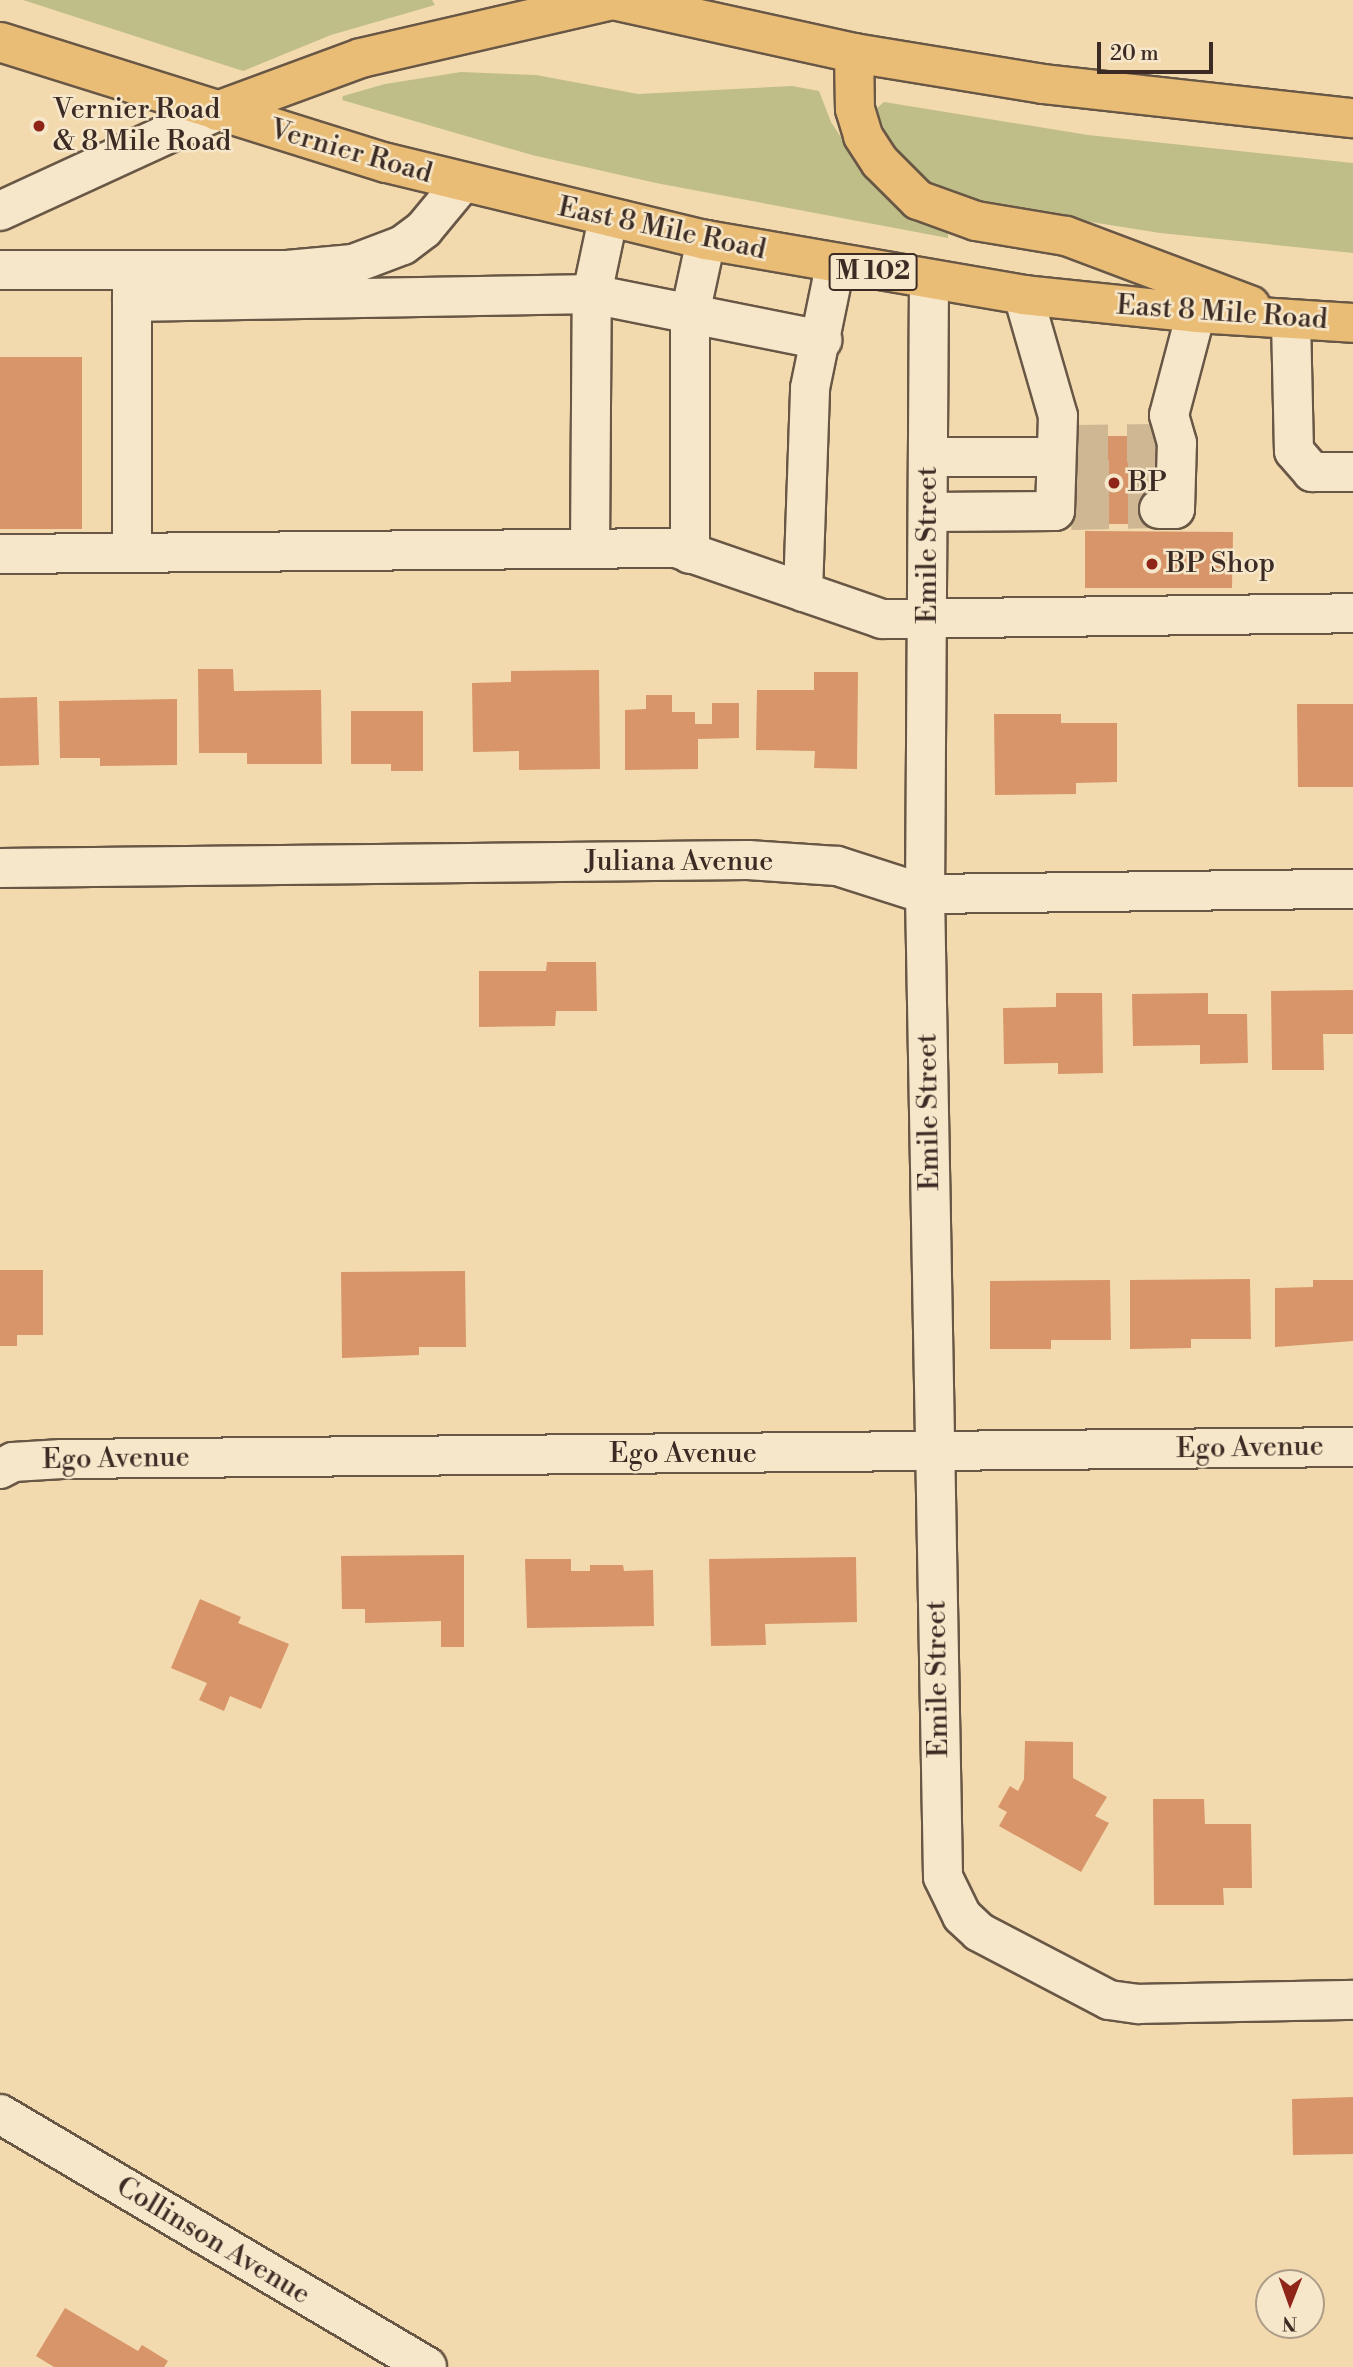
<!DOCTYPE html>
<style>
body{margin:0}
#map{position:relative;width:1353px;height:2367px;overflow:hidden;background:#f3daae;font-family:"Libre Bodoni",serif}
div>[style]{position:absolute}
[style*='--x']{left:calc(var(--x)*1px);top:calc(var(--y)*1px);width:calc(var(--w)*1px);rotate:calc(var(--a)*1deg)}
.green>*{inset:0;background:#bfbe88}
.building>*{inset:0;background:#d79569}
.minor-tunnel>*{height:38px;margin-top:-19px;transform-origin:0;background:repeating-linear-gradient(90deg,#ceb792 0 38px,transparent 0 57px)}
.roads{filter:drop-shadow(2px 0 #695746) drop-shadow(-2px 0 #695746) drop-shadow(0 2px #695746) drop-shadow(0 -2px #695746)}
.minor>*{height:38px;margin:-19px;padding:0 19px;transform-origin:19px;border-radius:19px;background:#f7e7ca}
.highway>*{height:38px;margin:-19px;padding:0 19px;transform-origin:19px;border-radius:19px;background:#eabd77}
.dots>*{width:19px;height:19px;translate:-50% -50%;box-sizing:border-box;border:4px solid #f7e7ca;border-radius:50%}
span{translate:-50% -50%;white-space:nowrap;text-align:center;line-height:1.15;-webkit-text-stroke:5px #f7e7ca;paint-order:stroke}
.shield-label span{padding:2px 5px;background:#f7e7ca;border:2px solid;border-radius:5px;-webkit-text-stroke-width:0}
.shield-label{font-size:26px;color:#3b2b24;font-weight:700}
.poi-label{font-size:28px;color:#3b2b24}
.left{translate:0 -50%;text-align:left}
.street-label{font-size:28px;color:#3b2b24}
.north{position:absolute;left:1255px;top:2269px;width:70px;height:70px;box-sizing:border-box;background:#f7e7ca;border:2px solid #ac9c88;border-radius:50%;rotate:181deg;font-size:19px;font-weight:700;line-height:28px;text-align:center;color:#3b2b24}
.north::after{content:'';display:block;margin:auto;width:24px;height:32px;background:#8f2418;clip-path:polygon(50% 0,100% 100%,50% 72%,0 100%)}
.scale{position:absolute;left:1097px;top:42px;width:116px;height:32px;box-sizing:border-box;border:4px solid #3b2b24;border-top:0;padding-left:9px;font-size:21px;line-height:24px;white-space:nowrap;color:#3b2b24;-webkit-text-stroke:5px #f7e7ca;paint-order:stroke}
</style>
<div id="map">
<div class="green">
<div style="clip-path:polygon(23px 0,432px 0,435px 5px,331px 35px,243px 71px)"></div>
<div style="clip-path:polygon(461px 72px,536px 75px,638px 94px,792px 86px,819px 91px,831px 122px,866px 175px,905px 212px,948px 234px,948px 238px,656px 183px,532px 155px,342px 100px,343px 96px,385px 84px)"></div>
<div style="clip-path:polygon(884px 102px,1088px 135px,1353px 163px,1353px 253px,1160px 233px,991px 206px,931px 189px,898px 153px,886px 133px,876px 109px)"></div>
</div>
<div class="building">
<div style="clip-path:polygon(0 357px,82px 357px,82px 529px,0 529px)"></div>
<div style="clip-path:polygon(1071px 436px,1159px 436px,1159px 524px,1071px 524px)"></div>
<div style="clip-path:polygon(1085px 531px,1233px 532px,1232px 588px,1085px 588px)"></div>
<div style="clip-path:polygon(198px 669px,233px 669px,234px 691px,321px 690px,322px 764px,247px 764px,247px 753px,199px 753px)"></div>
<div style="clip-path:polygon(599px 670px,600px 769px,519px 770px,519px 751px,473px 752px,472px 683px,511px 682px,511px 671px)"></div>
<div style="clip-path:polygon(814px 672px,858px 672px,857px 769px,814px 768px,815px 751px,756px 750px,757px 690px,814px 690px)"></div>
<div style="clip-path:polygon(646px 695px,672px 695px,672px 712px,695px 712px,695px 724px,712px 724px,712px 703px,739px 703px,739px 738px,698px 739px,698px 769px,625px 770px,625px 710px,646px 709px)"></div>
<div style="clip-path:polygon(37px 697px,39px 765px,0 766px,0 698px)"></div>
<div style="clip-path:polygon(177px 699px,177px 765px,100px 766px,100px 758px,60px 758px,59px 701px)"></div>
<div style="clip-path:polygon(1297px 704px,1353px 704px,1353px 787px,1298px 787px)"></div>
<div style="clip-path:polygon(351px 711px,423px 711px,423px 771px,391px 771px,391px 764px,351px 764px)"></div>
<div style="clip-path:polygon(994px 714px,1061px 714px,1061px 723px,1117px 723px,1117px 782px,1076px 783px,1076px 794px,995px 795px)"></div>
<div style="clip-path:polygon(547px 962px,596px 962px,597px 1011px,556px 1011px,555px 1026px,479px 1027px,479px 971px,546px 971px)"></div>
<div style="clip-path:polygon(1353px 990px,1353px 1034px,1323px 1034px,1324px 1070px,1272px 1070px,1271px 991px)"></div>
<div style="clip-path:polygon(1056px 993px,1102px 993px,1103px 1073px,1058px 1074px,1058px 1063px,1004px 1064px,1003px 1008px,1056px 1007px)"></div>
<div style="clip-path:polygon(1208px 993px,1208px 1014px,1247px 1014px,1248px 1063px,1200px 1064px,1200px 1045px,1133px 1046px,1132px 994px)"></div>
<div style="clip-path:polygon(0 1270px,43px 1270px,43px 1335px,17px 1335px,17px 1346px,0 1346px)"></div>
<div style="clip-path:polygon(465px 1271px,466px 1347px,419px 1347px,419px 1355px,342px 1358px,341px 1272px)"></div>
<div style="clip-path:polygon(1250px 1279px,1251px 1339px,1191px 1339px,1191px 1348px,1130px 1349px,1130px 1280px)"></div>
<div style="clip-path:polygon(1110px 1280px,1111px 1340px,1051px 1340px,1051px 1349px,990px 1349px,990px 1281px)"></div>
<div style="clip-path:polygon(1313px 1280px,1353px 1280px,1353px 1341px,1275px 1347px,1275px 1288px,1313px 1287px)"></div>
<div style="clip-path:polygon(464px 1555px,464px 1647px,441px 1647px,441px 1621px,365px 1623px,365px 1609px,342px 1609px,341px 1556px)"></div>
<div style="clip-path:polygon(856px 1557px,857px 1622px,765px 1624px,766px 1645px,711px 1646px,709px 1559px)"></div>
<div style="clip-path:polygon(525px 1559px,571px 1559px,571px 1571px,590px 1571px,590px 1565px,623px 1565px,624px 1571px,653px 1570px,654px 1626px,527px 1628px)"></div>
<div style="clip-path:polygon(200px 1599px,241px 1617px,238px 1623px,289px 1644px,261px 1709px,230px 1696px,224px 1711px,199px 1700px,207px 1683px,171px 1668px)"></div>
<div style="clip-path:polygon(1025px 1741px,1073px 1742px,1073px 1778px,1107px 1797px,1095px 1816px,1109px 1823px,1081px 1872px,999px 1826px,1007px 1812px,998px 1807px,1010px 1786px,1018px 1791px,1024px 1779px)"></div>
<div style="clip-path:polygon(1153px 1799px,1204px 1799px,1205px 1824px,1251px 1824px,1252px 1888px,1223px 1888px,1224px 1905px,1154px 1905px)"></div>
<div style="clip-path:polygon(1353px 2097px,1353px 2154px,1293px 2155px,1292px 2099px)"></div>
<div style="clip-path:polygon(65px 2308px,138px 2351px,142px 2345px,168px 2361px,164px 2367px,54px 2367px,36px 2356px)"></div>
</div>
<div class="minor-tunnel">
<div style="--x:1070;--y:444;--w:89;--a:-0.6"></div>
<div style="--x:1071;--y:479;--w:88;--a:0"></div>
<div style="--x:1071;--y:511;--w:88;--a:-1.3"></div>
</div>
<div class="roads">
<div class="minor">
<div style="--x:0;--y:211;--w:239;--a:-24.7"></div>
<div style="--x:0;--y:270;--w:287;--a:0"></div>
<div style="--x:287;--y:270;--w:66;--a:-5.2"></div>
<div style="--x:353;--y:264;--w:53;--a:-20.8"></div>
<div style="--x:403;--y:245;--w:26;--a:-37"></div>
<div style="--x:424;--y:229;--w:60;--a:-50.4"></div>
<div style="--x:929;--y:281;--w:613;--a:90.37"></div>
<div style="--x:925;--y:894;--w:983;--a:88.95"></div>
<div style="--x:943;--y:1877;--w:43;--a:64"></div>
<div style="--x:962;--y:1916;--w:23;--a:43"></div>
<div style="--x:979;--y:1932;--w:147;--a:27.6"></div>
<div style="--x:1109;--y:2000;--w:30;--a:8"></div>
<div style="--x:1139;--y:2004;--w:214;--a:-1.1"></div>
<div style="--x:132;--y:302;--w:460;--a:-1"></div>
<div style="--x:592;--y:294;--w:77;--a:-78"></div>
<div style="--x:1291;--y:320;--w:131;--a:88.7"></div>
<div style="--x:1294;--y:451;--w:28;--a:49"></div>
<div style="--x:1312;--y:472;--w:41;--a:0"></div>
<div style="--x:928;--y:457;--w:127;--a:0"></div>
<div style="--x:1159;--y:509;--w:16;--a:0"></div>
<div style="--x:1175;--y:509;--w:66;--a:-88.3"></div>
<div style="--x:1177;--y:443;--w:29;--a:-106"></div>
<div style="--x:1169;--y:415;--w:106;--a:-75.2"></div>
<div style="--x:930;--y:512;--w:125;--a:-0.5"></div>
<div style="--x:1055;--y:511;--w:95;--a:-88.2"></div>
<div style="--x:1058;--y:416;--w:126;--a:-106.1"></div>
<div style="--x:590;--y:549;--w:255;--a:-89.6"></div>
<div style="--x:592;--y:294;--w:235;--a:11.3"></div>
<div style="--x:132;--y:553;--w:276;--a:-90"></div>
<div style="--x:0;--y:554;--w:676;--a:-0.51"></div>
<div style="--x:676;--y:548;--w:218;--a:19"></div>
<div style="--x:882;--y:619;--w:471;--a:-0.7"></div>
<div style="--x:690;--y:554;--w:240;--a:-90"></div>
<div style="--x:690;--y:314;--w:76;--a:-77.8"></div>
<div style="--x:803;--y:592;--w:204;--a:-88"></div>
<div style="--x:810;--y:388;--w:125;--a:-78.4"></div>
<div style="--x:0;--y:868;--w:748;--a:-0.61"></div>
<div style="--x:748;--y:860;--w:89;--a:3.9"></div>
<div style="--x:837;--y:866;--w:92;--a:17.7"></div>
<div style="--x:925;--y:894;--w:428;--a:-0.7"></div>
<div style="--x:0;--y:1469;--w:15;--a:-28"></div>
<div style="--x:13;--y:1462;--w:49;--a:-3.5"></div>
<div style="--x:62;--y:1459;--w:1291;--a:-0.53"></div>
<div style="--x:0;--y:2114;--w:496;--a:30.6"></div>
</div>
<div class="highway">
<div style="--x:613;--y:0;--w:247;--a:12.4"></div>
<div style="--x:854;--y:53;--w:192;--a:9.3"></div>
<div style="--x:1043;--y:84;--w:312;--a:6.3"></div>
<div style="--x:0;--y:42;--w:405;--a:17.4"></div>
<div style="--x:387;--y:163;--w:328;--a:13.6"></div>
<div style="--x:706;--y:240;--w:322;--a:9.8"></div>
<div style="--x:1023;--y:295;--w:174;--a:5.9"></div>
<div style="--x:1196;--y:313;--w:157;--a:3.6"></div>
<div style="--x:854;--y:53;--w:56;--a:89"></div>
<div style="--x:855;--y:109;--w:28;--a:73"></div>
<div style="--x:863;--y:136;--w:31;--a:57"></div>
<div style="--x:880;--y:162;--w:54;--a:45"></div>
<div style="--x:918;--y:200;--w:62;--a:19.9"></div>
<div style="--x:976;--y:221;--w:91;--a:9.5"></div>
<div style="--x:1066;--y:236;--w:197;--a:20.6"></div>
<div style="--x:217;--y:111;--w:153;--a:-20.2"></div>
<div style="--x:361;--y:58;--w:258;--a:-13"></div>
</div>
</div>
<div class="dots">
<div style="left:39px;top:126px;background:#8f2418"></div>
<div style="left:1114px;top:483px;background:#8f2418"></div>
<div style="left:1152px;top:564px;background:#8f2418"></div>
</div>
<div class="shield-label">
<span style="left:873px;top:272px">M 102</span>
</div>
<div class="poi-label">
<span class="left" style="left:53px;top:126px">Vernier Road<br>&amp; 8 Mile Road</span>
<span class="left" style="left:1128px;top:483px">BP</span>
<span class="left" style="left:1166px;top:564px">BP Shop</span>
</div>
<div class="street-label">
<span style="left:351px;top:152px;rotate:16deg">Vernier Road</span>
<span style="left:662px;top:229px;rotate:12deg">East 8 Mile Road</span>
<span style="left:1222px;top:313px;rotate:4deg">East 8 Mile Road</span>
<span style="left:928px;top:545px;rotate:-90deg">Emile Street</span>
<span style="left:679px;top:862px">Juliana Avenue</span>
<span style="left:929px;top:1112px;rotate:-91deg">Emile Street</span>
<span style="left:1250px;top:1448px;rotate:-1deg">Ego Avenue</span>
<span style="left:683px;top:1454px">Ego Avenue</span>
<span style="left:116px;top:1459px;rotate:-1deg">Ego Avenue</span>
<span style="left:938px;top:1679px;rotate:-91deg">Emile Street</span>
<span style="left:213px;top:2241px;rotate:31deg">Collinson Avenue</span>
</div>
<div class="north">N</div>
<div class="scale">20 m</div>
</div>
